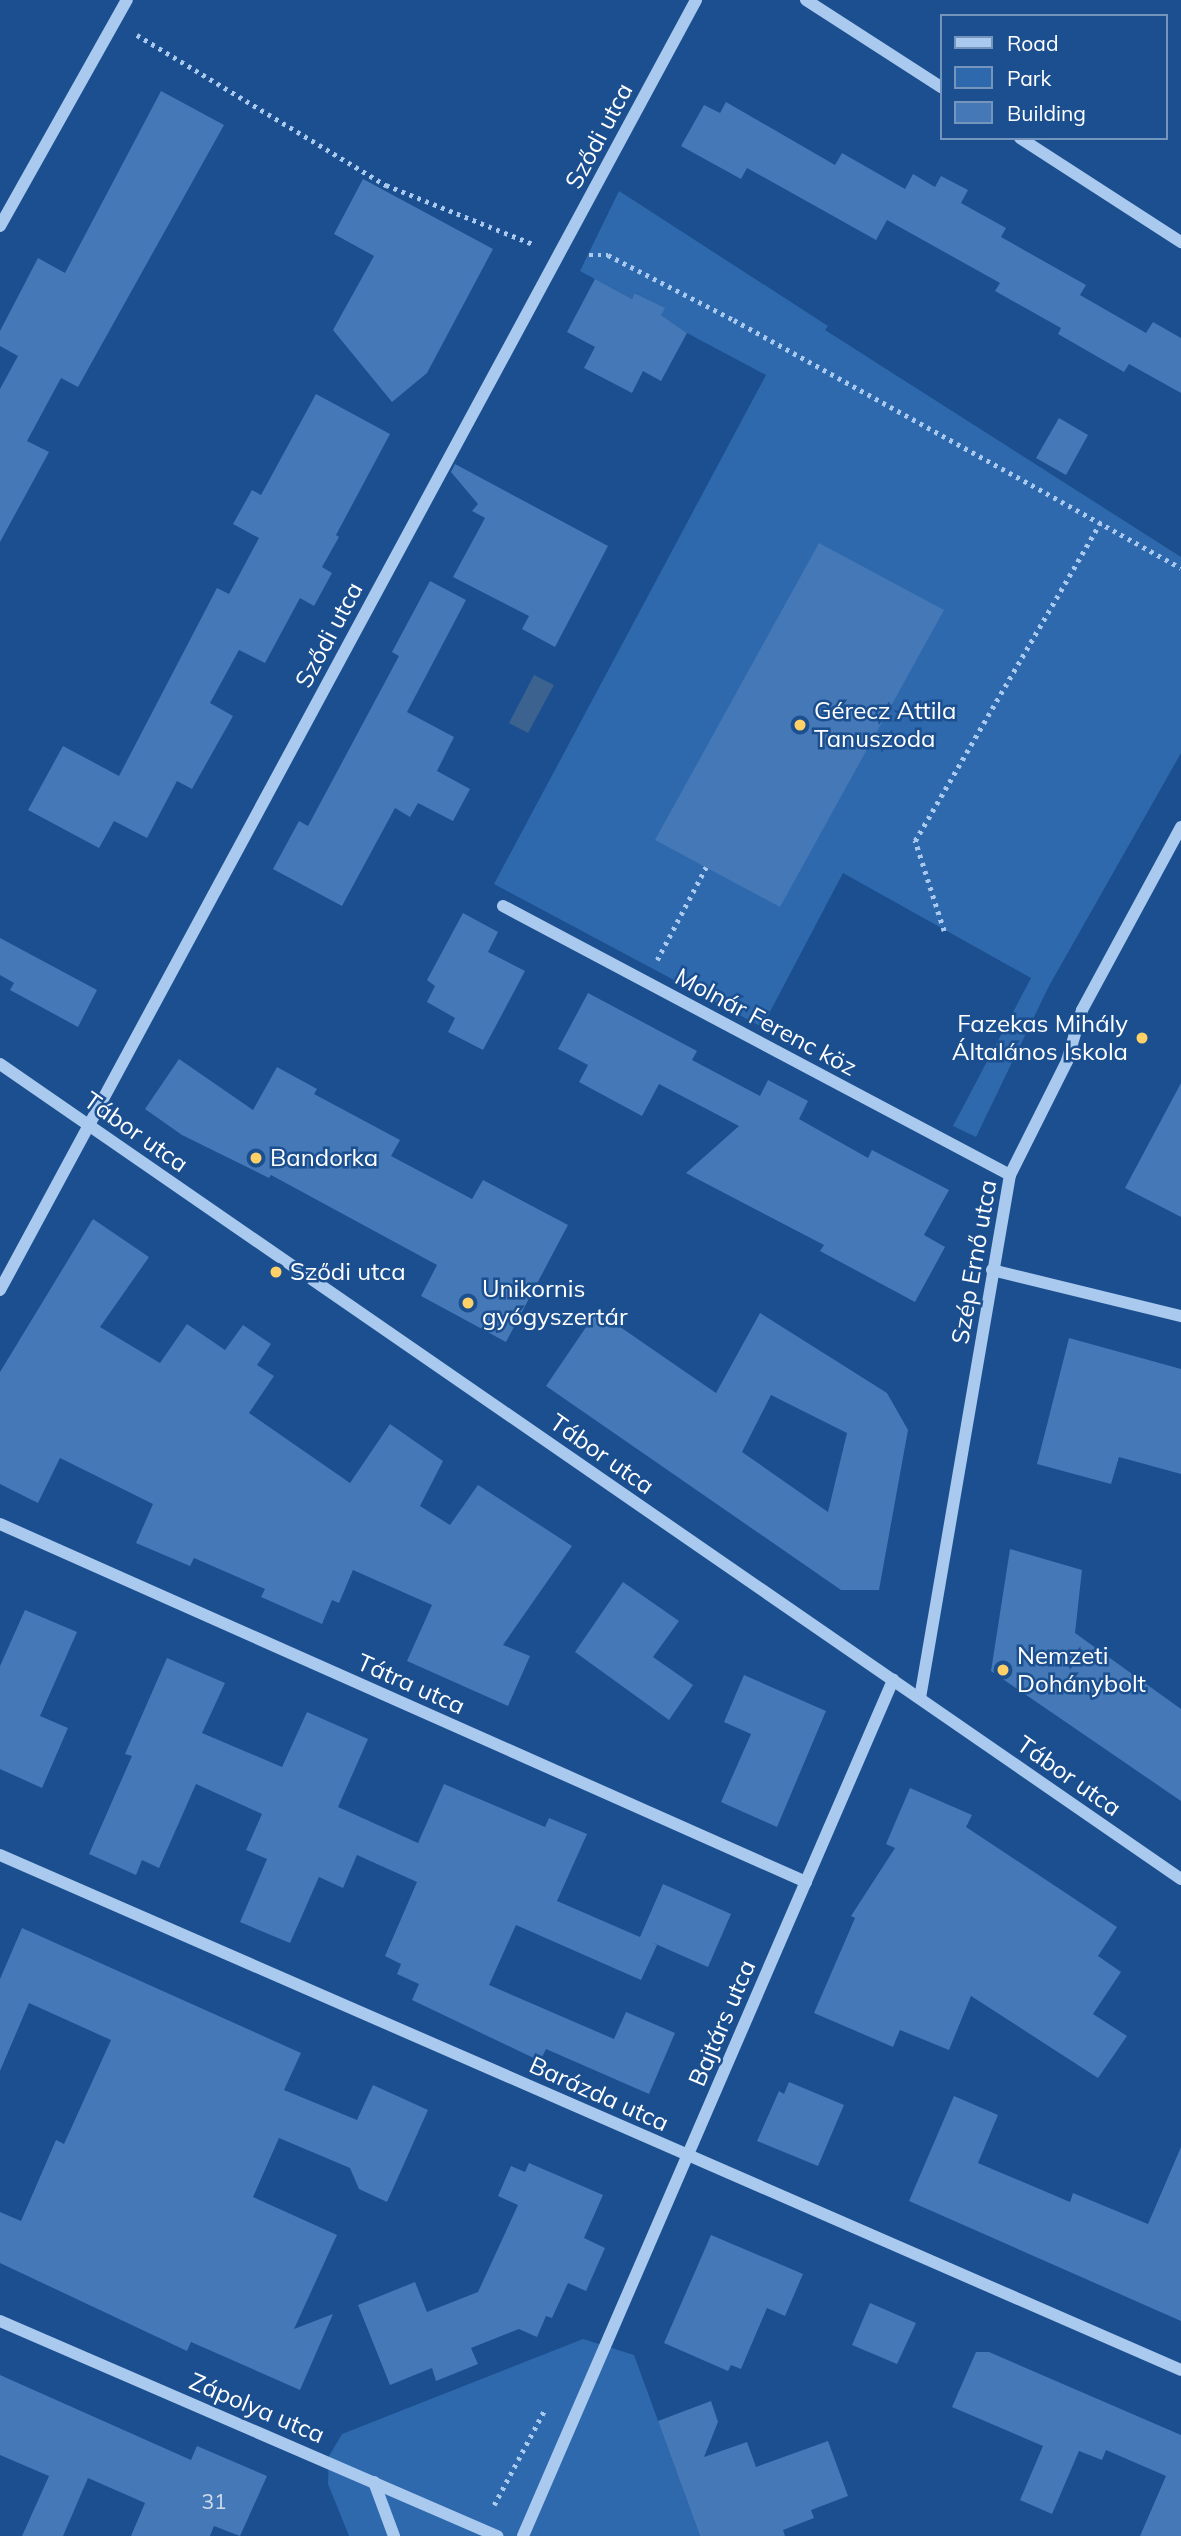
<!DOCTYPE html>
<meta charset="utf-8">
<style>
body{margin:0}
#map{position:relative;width:1181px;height:2536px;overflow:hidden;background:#1b4f8f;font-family:Mulish,sans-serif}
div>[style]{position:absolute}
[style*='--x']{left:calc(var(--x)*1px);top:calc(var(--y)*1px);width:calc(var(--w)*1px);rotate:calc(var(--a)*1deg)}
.green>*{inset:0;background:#2e69ad}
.water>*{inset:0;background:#3c6290}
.building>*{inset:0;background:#4478b7}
.path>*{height:4.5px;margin-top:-2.25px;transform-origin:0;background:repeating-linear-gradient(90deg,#a9c9ee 0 3.5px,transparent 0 8.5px)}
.minor>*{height:12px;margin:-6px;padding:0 6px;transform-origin:6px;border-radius:6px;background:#a9c9ee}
.dots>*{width:19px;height:19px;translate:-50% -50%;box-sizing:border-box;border:4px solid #1b4f8f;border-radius:50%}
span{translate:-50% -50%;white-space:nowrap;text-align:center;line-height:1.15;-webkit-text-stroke:5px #1b4f8f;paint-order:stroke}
.number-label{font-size:21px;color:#d0dded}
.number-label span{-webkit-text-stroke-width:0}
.street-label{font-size:24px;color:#fff}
.poi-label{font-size:24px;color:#fff}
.left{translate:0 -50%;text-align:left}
.right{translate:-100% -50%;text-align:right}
.legend{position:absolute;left:940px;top:14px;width:228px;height:126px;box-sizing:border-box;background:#1b4f8f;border:2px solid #7695bc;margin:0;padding:9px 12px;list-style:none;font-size:21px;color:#fff}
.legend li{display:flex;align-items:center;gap:14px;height:35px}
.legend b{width:35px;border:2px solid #7695bc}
</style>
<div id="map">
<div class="green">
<div style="clip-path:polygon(619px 191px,828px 326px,825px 330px,1181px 557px,1181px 753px,1049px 986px,976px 1137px,953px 1126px,1031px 978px,843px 873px,762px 1027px,494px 884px,766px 375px,687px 333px,661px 315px,664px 308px,636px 293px,632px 299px,580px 271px)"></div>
<div style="clip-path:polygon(583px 2339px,634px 2355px,700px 2536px,349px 2536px,328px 2484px,329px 2456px,342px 2434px)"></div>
</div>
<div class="water">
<div style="clip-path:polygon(534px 675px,554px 685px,528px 733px,509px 723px)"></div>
</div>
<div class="building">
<div style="clip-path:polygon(161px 91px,224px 125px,78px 387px,61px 378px,27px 441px,49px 452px,0 542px,0 389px,18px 356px,0 346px,0 331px,38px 258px,65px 273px)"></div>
<div style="clip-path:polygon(726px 102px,835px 165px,842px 153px,905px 189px,913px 174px,935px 187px,941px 176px,968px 190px,961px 203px,1006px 228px,1001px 237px,1086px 285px,1080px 295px,1146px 333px,1153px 322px,1181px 338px,1181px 393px,1129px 364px,1124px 372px,1058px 334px,1061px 328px,995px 291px,1000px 283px,887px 220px,876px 240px,747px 168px,741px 179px,681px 146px,704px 105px,720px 113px)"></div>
<div style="clip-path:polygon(363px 179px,493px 249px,427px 373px,392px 402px,333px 330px,374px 256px,334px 234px)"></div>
<div style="clip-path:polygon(595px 279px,632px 299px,635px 293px,665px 308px,661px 315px,687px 333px,661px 381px,643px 371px,632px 393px,584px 368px,595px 347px,567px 332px)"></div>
<div style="clip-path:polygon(316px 394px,390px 434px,336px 535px,339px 537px,322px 567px,332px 573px,314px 606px,300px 598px,265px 663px,239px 650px,210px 703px,233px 716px,192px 789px,177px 781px,147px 838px,114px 821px,99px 848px,28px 810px,63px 746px,119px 776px,217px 588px,229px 594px,259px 538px,233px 524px,252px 490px,261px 495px)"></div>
<div style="clip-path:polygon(1059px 418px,1088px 435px,1066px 475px,1036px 458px)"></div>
<div style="clip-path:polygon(455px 464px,608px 546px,555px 647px,522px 629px,529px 616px,453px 577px,485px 518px,472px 511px,478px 504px,451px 472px)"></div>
<div style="clip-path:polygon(819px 543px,944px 610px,780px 907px,655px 840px)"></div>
<div style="clip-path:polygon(430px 581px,466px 600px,407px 712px,454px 737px,437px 771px,470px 789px,453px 821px,418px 803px,410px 817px,395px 808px,342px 906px,273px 869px,299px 821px,308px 826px,399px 656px,392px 652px)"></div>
<div style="clip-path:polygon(463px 913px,498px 932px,488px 952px,525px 971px,483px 1050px,448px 1032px,455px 1018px,427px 1002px,435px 986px,427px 980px)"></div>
<div style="clip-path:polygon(0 938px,97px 990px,78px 1027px,10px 990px,14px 983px,0 975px)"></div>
<div style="clip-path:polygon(588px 993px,697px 1051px,692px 1060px,760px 1096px,768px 1080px,808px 1101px,799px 1119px,868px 1158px,872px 1150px,949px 1190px,924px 1235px,945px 1247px,915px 1302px,820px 1251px,824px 1245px,686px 1173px,739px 1126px,659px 1084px,642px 1116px,579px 1082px,588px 1065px,558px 1049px)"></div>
<div style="clip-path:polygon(179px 1059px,253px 1110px,277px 1067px,317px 1089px,314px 1094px,400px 1140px,391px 1156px,472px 1199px,483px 1180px,568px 1225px,506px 1342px,421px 1296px,437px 1265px,271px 1175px,269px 1178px,182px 1135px,145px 1109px)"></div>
<div style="clip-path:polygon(1181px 1083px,1181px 1217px,1125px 1188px)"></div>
<div style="clip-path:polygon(93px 1219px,149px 1257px,100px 1327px,160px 1363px,187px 1324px,225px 1350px,243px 1325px,271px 1344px,257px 1365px,274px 1376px,249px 1413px,350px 1483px,390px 1424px,443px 1461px,420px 1506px,450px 1525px,478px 1485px,572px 1546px,503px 1645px,530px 1656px,508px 1706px,407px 1661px,432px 1605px,353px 1570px,339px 1603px,332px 1600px,322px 1624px,261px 1597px,265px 1589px,194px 1558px,190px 1566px,136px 1543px,153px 1504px,60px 1458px,38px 1503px,0 1484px,0 1372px)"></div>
<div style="clip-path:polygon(evenodd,597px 1311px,716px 1393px,760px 1313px,887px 1393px,908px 1430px,879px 1590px,841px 1590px,546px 1386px,597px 1311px,771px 1395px,847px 1433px,828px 1512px,742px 1452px,771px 1395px)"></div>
<div style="clip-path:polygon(1069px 1338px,1181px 1369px,1181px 1474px,1119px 1457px,1111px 1484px,1037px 1464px)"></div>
<div style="clip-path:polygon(1010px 1549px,1082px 1570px,1075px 1633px,1181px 1709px,1181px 1801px,991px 1671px)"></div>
<div style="clip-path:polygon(623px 1582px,679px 1621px,653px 1657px,693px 1685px,669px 1720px,575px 1652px)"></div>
<div style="clip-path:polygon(25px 1610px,77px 1632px,40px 1716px,68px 1728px,42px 1788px,0 1769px,0 1666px)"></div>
<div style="clip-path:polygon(167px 1658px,225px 1683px,202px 1733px,282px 1767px,307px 1712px,368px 1739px,338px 1807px,418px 1843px,444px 1784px,545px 1827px,549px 1818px,587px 1834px,557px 1901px,640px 1937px,663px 1884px,731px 1914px,708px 1967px,651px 1942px,657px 1945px,641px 1980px,516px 1925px,489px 1985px,614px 2039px,626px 2012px,675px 2033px,649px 2094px,546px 2049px,540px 2061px,412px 2000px,419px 1984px,397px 1974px,401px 1964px,385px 1956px,417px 1882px,357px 1855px,343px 1888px,319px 1877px,290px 1943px,240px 1922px,267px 1859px,246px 1850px,262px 1814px,196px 1784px,159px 1868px,142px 1860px,136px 1875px,89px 1854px,132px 1756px,125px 1754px)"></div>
<div style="clip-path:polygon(744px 1675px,826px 1711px,777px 1827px,721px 1802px,751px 1734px,724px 1722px)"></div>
<div style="clip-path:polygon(910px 1788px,972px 1815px,966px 1827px,1117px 1927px,1098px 1956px,1121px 1972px,1093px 2014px,1127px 2036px,1098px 2078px,971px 1996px,949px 2050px,900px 2030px,893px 2047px,814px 2013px,855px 1918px,851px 1916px,895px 1848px,886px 1844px)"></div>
<div style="clip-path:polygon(22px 1928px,301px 2053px,284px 2090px,357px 2120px,373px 2085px,428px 2110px,387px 2202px,359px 2189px,350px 2168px,279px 2138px,253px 2197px,337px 2235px,294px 2329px,333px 2314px,300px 2390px,191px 2342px,187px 2351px,0 2263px,0 2212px,21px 2221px,56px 2140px,64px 2144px,111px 2040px,29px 2003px,0 2071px,0 1979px)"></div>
<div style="clip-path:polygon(789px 2082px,844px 2105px,818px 2166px,757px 2141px,779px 2091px,784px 2094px)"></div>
<div style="clip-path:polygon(954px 2096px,998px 2115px,978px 2163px,1070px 2202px,1073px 2193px,1148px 2224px,1181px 2147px,1181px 2321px,909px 2201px)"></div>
<div style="clip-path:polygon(529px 2163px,603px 2195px,584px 2238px,605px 2248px,586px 2291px,568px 2283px,552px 2318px,546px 2316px,537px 2337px,519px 2329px,471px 2348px,478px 2364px,436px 2381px,432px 2368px,390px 2385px,358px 2305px,415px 2282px,427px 2312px,478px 2292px,518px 2205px,498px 2196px,511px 2166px,525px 2172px)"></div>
<div style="clip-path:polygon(711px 2235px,803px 2274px,785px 2316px,767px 2308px,741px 2369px,731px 2365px,728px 2371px,664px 2343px)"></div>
<div style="clip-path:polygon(870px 2303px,916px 2323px,897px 2364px,852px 2345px)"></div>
<div style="clip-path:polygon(976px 2352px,989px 2352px,1181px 2435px,1181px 2536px,1140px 2536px,1166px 2476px,1106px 2450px,1102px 2460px,1079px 2451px,1052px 2514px,1020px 2500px,1043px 2446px,952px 2407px)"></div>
<div style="clip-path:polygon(0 2375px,191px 2460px,197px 2446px,267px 2476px,240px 2536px,214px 2526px,210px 2536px,131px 2536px,145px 2503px,88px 2478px,63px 2536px,22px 2536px,49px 2476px,0 2455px)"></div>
<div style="clip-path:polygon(711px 2401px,718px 2422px,704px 2457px,747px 2442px,756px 2467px,828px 2441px,848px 2496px,811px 2510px,814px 2518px,783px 2530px,785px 2536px,700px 2536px,658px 2421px)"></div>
</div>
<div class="path">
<div style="--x:137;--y:35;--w:291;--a:31.1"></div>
<div style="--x:386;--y:185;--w:158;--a:21.9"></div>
<div style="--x:589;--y:255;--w:19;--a:0"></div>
<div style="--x:608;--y:255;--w:142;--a:27.3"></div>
<div style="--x:734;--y:320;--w:511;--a:29.02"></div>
<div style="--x:944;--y:931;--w:95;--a:-107.9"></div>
<div style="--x:915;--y:841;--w:368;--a:-59.8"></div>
<div style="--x:657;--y:960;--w:105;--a:-62.2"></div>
<div style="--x:494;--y:2505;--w:106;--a:-62"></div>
</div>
<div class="minor">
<div style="--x:806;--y:0;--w:161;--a:32.8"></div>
<div style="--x:1020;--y:138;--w:192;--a:32.9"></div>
<div style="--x:0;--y:226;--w:259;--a:-60.7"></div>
<div style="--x:503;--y:906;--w:574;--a:27.95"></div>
<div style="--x:0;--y:1064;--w:1435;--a:34.61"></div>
<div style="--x:992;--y:1270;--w:195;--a:13.7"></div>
<div style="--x:0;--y:1290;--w:1466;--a:-61.65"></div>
<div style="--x:0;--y:1524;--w:882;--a:23.95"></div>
<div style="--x:920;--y:1698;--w:531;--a:-80.24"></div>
<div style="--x:1010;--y:1175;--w:127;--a:-63.4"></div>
<div style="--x:1067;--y:1061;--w:53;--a:-73.6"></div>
<div style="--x:1082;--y:1010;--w:208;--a:-61.6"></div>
<div style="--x:0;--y:1855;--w:1288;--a:23.56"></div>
<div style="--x:0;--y:2321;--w:542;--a:23.39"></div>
<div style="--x:374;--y:2482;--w:58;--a:69.7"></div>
<div style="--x:523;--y:2536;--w:933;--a:-66.62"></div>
</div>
<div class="dots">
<div style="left:800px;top:725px;background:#ffd166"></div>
<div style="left:1142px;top:1038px;background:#ffd166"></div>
<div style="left:256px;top:1158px;background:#ffd166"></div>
<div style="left:276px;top:1272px;background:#ffd166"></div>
<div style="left:468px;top:1303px;background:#ffd166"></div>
<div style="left:1003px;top:1670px;background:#ffd166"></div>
</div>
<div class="number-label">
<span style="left:214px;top:2501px">31</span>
</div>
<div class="street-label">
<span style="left:599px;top:136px;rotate:-62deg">Sződi utca</span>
<span style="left:329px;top:635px;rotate:-62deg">Sződi utca</span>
<span style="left:766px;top:1022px;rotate:28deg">Molnár Ferenc köz</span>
<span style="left:136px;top:1132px;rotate:35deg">Tábor utca</span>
<span style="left:974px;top:1262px;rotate:-80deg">Szép Ernő utca</span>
<span style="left:602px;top:1454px;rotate:35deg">Tábor utca</span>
<span style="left:411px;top:1684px;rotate:24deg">Tátra utca</span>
<span style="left:1069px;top:1776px;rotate:35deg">Tábor utca</span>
<span style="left:722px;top:2023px;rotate:-67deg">Bajtárs utca</span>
<span style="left:599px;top:2094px;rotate:24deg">Barázda utca</span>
<span style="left:257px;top:2408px;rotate:23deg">Zápolya utca</span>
</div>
<div class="poi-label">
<span class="left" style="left:814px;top:725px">Gérecz Attila<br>Tanuszoda</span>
<span class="right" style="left:1128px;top:1038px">Fazekas Mihály<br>Általános Iskola</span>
<span class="left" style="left:270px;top:1158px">Bandorka</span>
<span class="left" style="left:290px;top:1272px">Sződi utca</span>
<span class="left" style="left:482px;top:1303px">Unikornis<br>gyógyszertár</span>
<span class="left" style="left:1017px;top:1670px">Nemzeti<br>Dohánybolt</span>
</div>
<ul class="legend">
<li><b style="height:9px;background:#a9c9ee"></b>Road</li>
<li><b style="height:19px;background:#2e69ad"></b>Park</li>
<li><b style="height:19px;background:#4478b7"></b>Building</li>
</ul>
</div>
